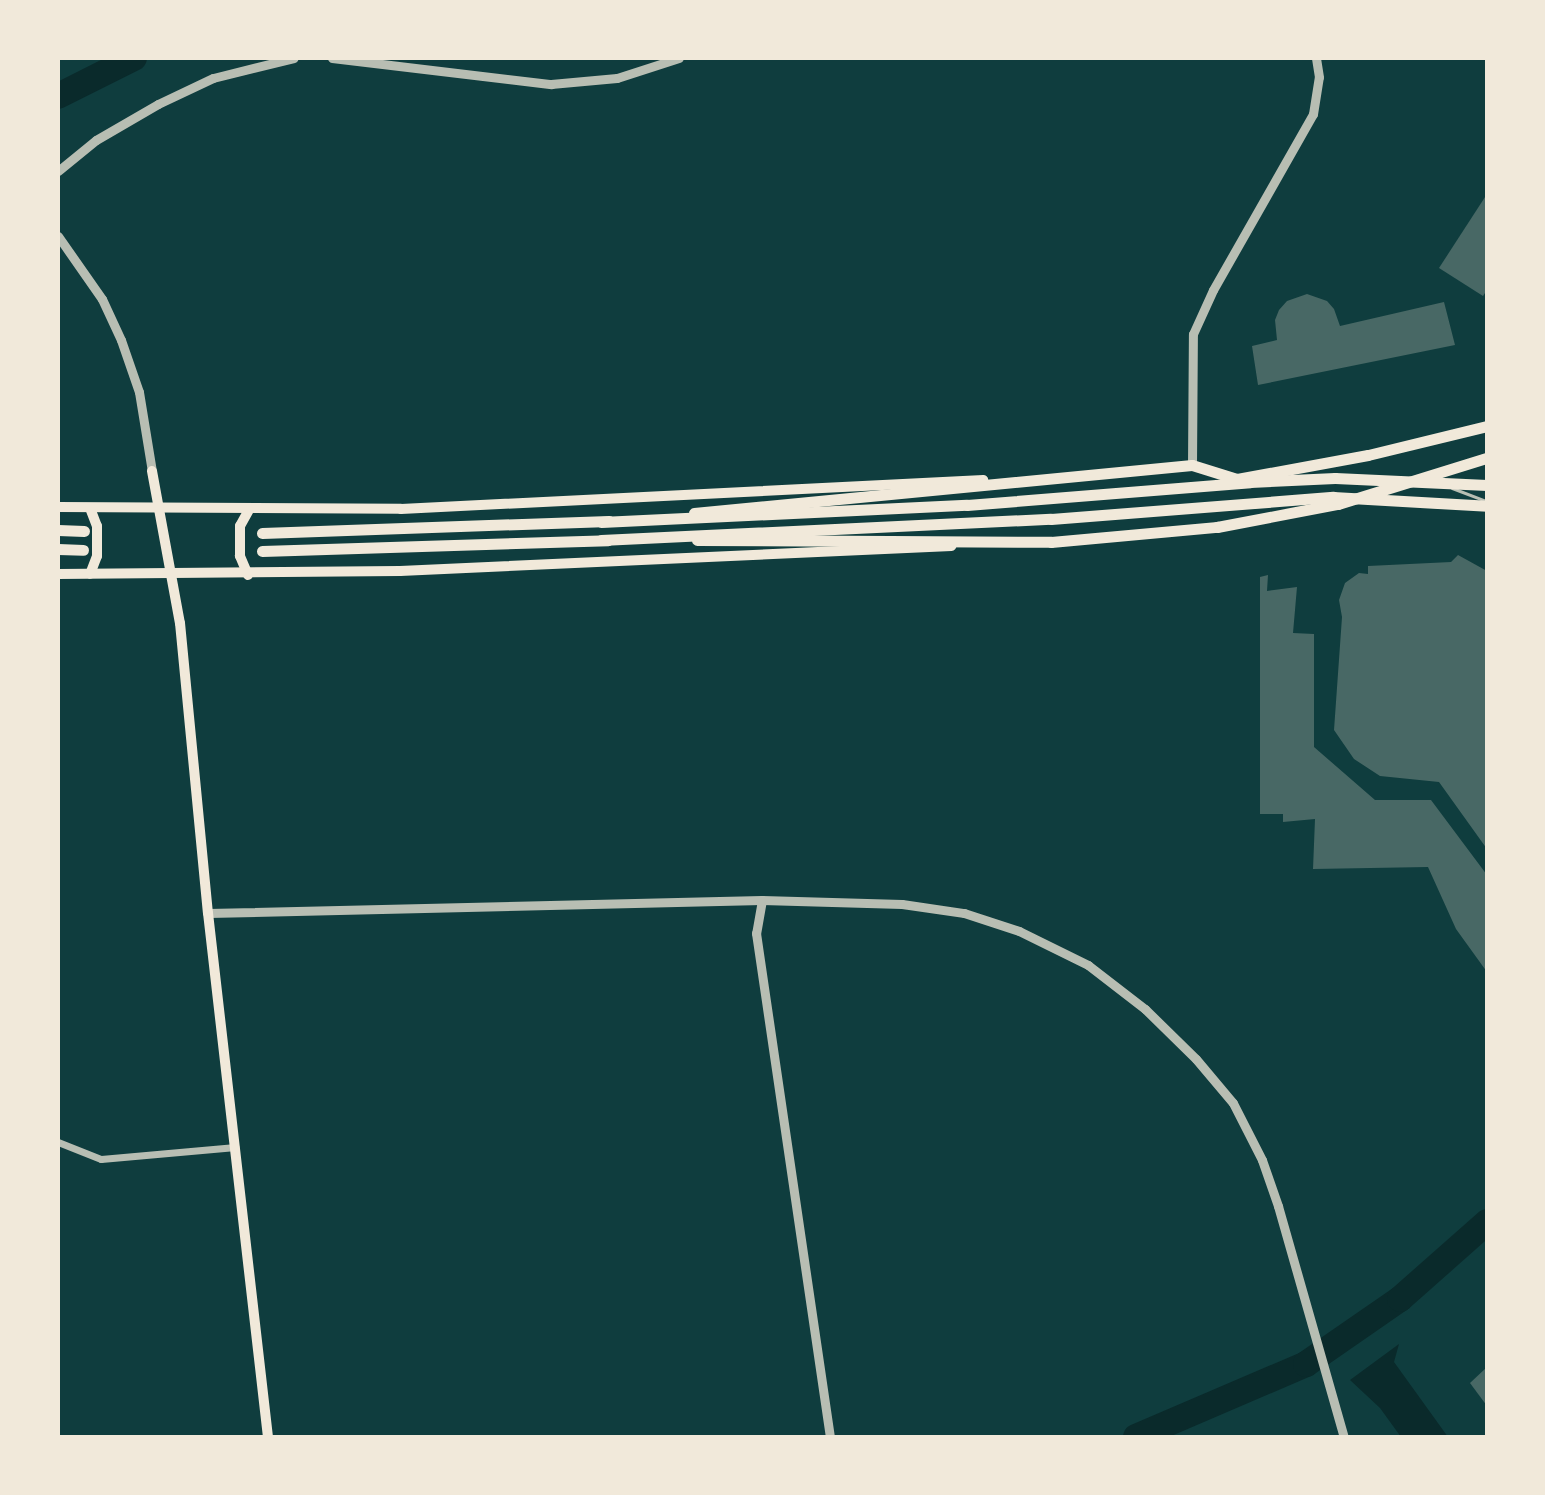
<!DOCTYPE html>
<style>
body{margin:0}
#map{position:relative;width:1545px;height:1495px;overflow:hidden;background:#0f3d3e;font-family:"Varela Round",sans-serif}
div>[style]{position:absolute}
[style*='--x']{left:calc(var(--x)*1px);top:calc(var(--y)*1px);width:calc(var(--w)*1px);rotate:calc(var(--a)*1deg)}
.water>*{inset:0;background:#0a2a2b}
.river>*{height:26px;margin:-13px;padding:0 13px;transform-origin:13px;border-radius:13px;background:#0a2a2b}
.building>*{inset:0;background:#486865}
.service>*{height:3px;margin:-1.5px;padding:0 1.5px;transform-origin:1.5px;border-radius:1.5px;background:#b8beb3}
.minor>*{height:7px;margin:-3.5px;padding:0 3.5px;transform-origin:3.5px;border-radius:3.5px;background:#b8beb3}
.tertiary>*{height:9px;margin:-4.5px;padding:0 4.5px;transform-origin:4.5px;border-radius:4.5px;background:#b8beb3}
.secondary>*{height:10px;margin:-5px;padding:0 5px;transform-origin:5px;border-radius:5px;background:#f1e9da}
.primary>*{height:11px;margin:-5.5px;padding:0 5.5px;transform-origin:5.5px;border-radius:5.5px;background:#f1e9da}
.trunk>*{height:11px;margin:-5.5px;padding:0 5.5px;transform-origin:5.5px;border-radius:5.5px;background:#f1e9da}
span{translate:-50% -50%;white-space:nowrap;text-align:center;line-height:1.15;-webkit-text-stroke:8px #f1e9da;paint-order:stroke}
.frame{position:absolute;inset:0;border:60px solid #f1e9da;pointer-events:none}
</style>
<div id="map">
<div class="water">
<div style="clip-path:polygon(1399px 1344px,1394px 1362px,1448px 1437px,1401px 1437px,1380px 1408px,1350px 1380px)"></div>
</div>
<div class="river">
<div style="--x:58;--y:96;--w:85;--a:-26.6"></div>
<div style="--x:1136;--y:1437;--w:185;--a:-23.2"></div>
<div style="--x:1306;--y:1364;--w:114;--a:-34.7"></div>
<div style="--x:1400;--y:1299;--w:116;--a:-41.5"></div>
</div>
<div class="building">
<div style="clip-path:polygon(1487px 194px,1487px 290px,1483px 296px,1439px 268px)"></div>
<div style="clip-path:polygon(1307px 294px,1327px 301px,1334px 309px,1340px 326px,1444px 302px,1455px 345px,1258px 385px,1252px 346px,1277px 340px,1275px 320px,1279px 310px,1287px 301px)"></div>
<div style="clip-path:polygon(1458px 555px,1487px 571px,1487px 849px,1439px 782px,1380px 776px,1354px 759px,1334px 730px,1342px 617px,1339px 600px,1345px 583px,1359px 573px,1368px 574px,1368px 566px,1451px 562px)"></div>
<div style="clip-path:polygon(1268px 575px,1267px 591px,1297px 587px,1293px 633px,1314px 634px,1314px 747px,1375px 800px,1431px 800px,1487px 875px,1487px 972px,1456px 929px,1428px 867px,1313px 869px,1315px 819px,1283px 822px,1283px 814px,1260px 814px,1260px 577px)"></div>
<div style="clip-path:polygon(1487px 1367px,1487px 1406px,1470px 1383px)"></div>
</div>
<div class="service">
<div style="--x:1452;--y:488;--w:36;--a:21"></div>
</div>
<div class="minor">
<div style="--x:58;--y:1142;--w:46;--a:21.6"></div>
<div style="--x:101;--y:1159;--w:135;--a:-5.1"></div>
</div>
<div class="tertiary">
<div style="--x:332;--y:58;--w:221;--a:6.8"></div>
<div style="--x:551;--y:84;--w:66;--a:-5.2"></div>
<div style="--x:617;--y:78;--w:65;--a:-17.9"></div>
<div style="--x:58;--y:171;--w:49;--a:-39.2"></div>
<div style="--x:96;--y:140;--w:72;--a:-30.1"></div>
<div style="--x:158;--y:104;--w:61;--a:-25.3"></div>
<div style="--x:213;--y:78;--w:83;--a:-13.9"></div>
<div style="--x:58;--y:236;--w:77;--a:55.1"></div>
<div style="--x:102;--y:299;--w:45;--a:65.1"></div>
<div style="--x:121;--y:340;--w:55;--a:70.9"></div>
<div style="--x:139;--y:392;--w:80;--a:80.7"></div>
<div style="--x:1192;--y:465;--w:131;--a:-89.6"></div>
<div style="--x:1193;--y:334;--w:48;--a:-65.6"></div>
<div style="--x:1213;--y:290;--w:202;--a:-60.4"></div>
<div style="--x:1313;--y:114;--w:37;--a:-81"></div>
<div style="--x:1319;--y:77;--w:19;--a:-99"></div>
<div style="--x:762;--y:900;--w:34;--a:100"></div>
<div style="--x:756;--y:933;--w:509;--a:81.65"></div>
<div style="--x:208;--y:913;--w:554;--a:-1.34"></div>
<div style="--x:762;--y:900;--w:140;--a:1.6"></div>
<div style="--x:902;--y:904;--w:63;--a:8.3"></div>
<div style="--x:964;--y:913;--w:58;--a:18.1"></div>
<div style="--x:1019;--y:931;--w:77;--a:26.2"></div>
<div style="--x:1088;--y:965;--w:72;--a:37.7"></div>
<div style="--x:1145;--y:1009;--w:71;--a:44.4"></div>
<div style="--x:1196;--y:1059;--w:57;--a:49.9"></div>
<div style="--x:1233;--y:1103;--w:64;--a:63"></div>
<div style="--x:1262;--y:1160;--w:49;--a:70.8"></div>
<div style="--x:1278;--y:1206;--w:240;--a:74.1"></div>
</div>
<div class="secondary">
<div style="--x:152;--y:471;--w:155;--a:79.6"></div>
<div style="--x:180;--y:623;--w:291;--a:84.5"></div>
<div style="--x:208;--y:913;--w:527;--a:83.47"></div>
<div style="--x:58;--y:507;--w:343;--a:0.3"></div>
<div style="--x:401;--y:509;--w:583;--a:-2.85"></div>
<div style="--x:90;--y:508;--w:19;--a:69"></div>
<div style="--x:97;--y:526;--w:30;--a:90"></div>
<div style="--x:97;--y:556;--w:19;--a:111"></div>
<div style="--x:58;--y:574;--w:342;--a:-0.5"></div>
<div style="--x:400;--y:571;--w:552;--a:-2.6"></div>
<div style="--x:248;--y:575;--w:21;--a:-113"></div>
<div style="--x:240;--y:556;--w:30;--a:-90"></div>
<div style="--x:240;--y:526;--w:18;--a:-61"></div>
</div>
<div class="primary">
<div style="--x:694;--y:513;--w:500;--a:-5.51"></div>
<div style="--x:1192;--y:465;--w:47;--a:17.3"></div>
<div style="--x:1237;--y:479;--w:133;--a:-10.4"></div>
<div style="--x:1368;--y:455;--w:122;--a:-13.7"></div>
<div style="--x:58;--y:530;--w:26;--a:2"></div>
<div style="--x:262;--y:533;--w:347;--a:-2"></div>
<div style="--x:697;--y:540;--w:354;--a:0.3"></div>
<div style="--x:1051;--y:542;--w:167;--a:-5.2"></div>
<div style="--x:1217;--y:527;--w:123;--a:-10.8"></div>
<div style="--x:1338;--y:504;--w:156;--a:-17.2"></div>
<div style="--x:58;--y:549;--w:25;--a:2"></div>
<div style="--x:262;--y:551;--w:346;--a:-1.8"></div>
</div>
<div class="trunk">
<div style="--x:601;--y:522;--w:366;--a:-2.7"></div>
<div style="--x:967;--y:505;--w:284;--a:-4.6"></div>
<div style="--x:1250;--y:482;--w:85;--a:-2.7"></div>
<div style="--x:1335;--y:478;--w:152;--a:2.6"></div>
<div style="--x:601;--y:540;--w:450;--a:-2.7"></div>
<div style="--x:1051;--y:519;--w:283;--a:-4.5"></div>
<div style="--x:1333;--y:497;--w:154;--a:3.3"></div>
</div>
<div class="frame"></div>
</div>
